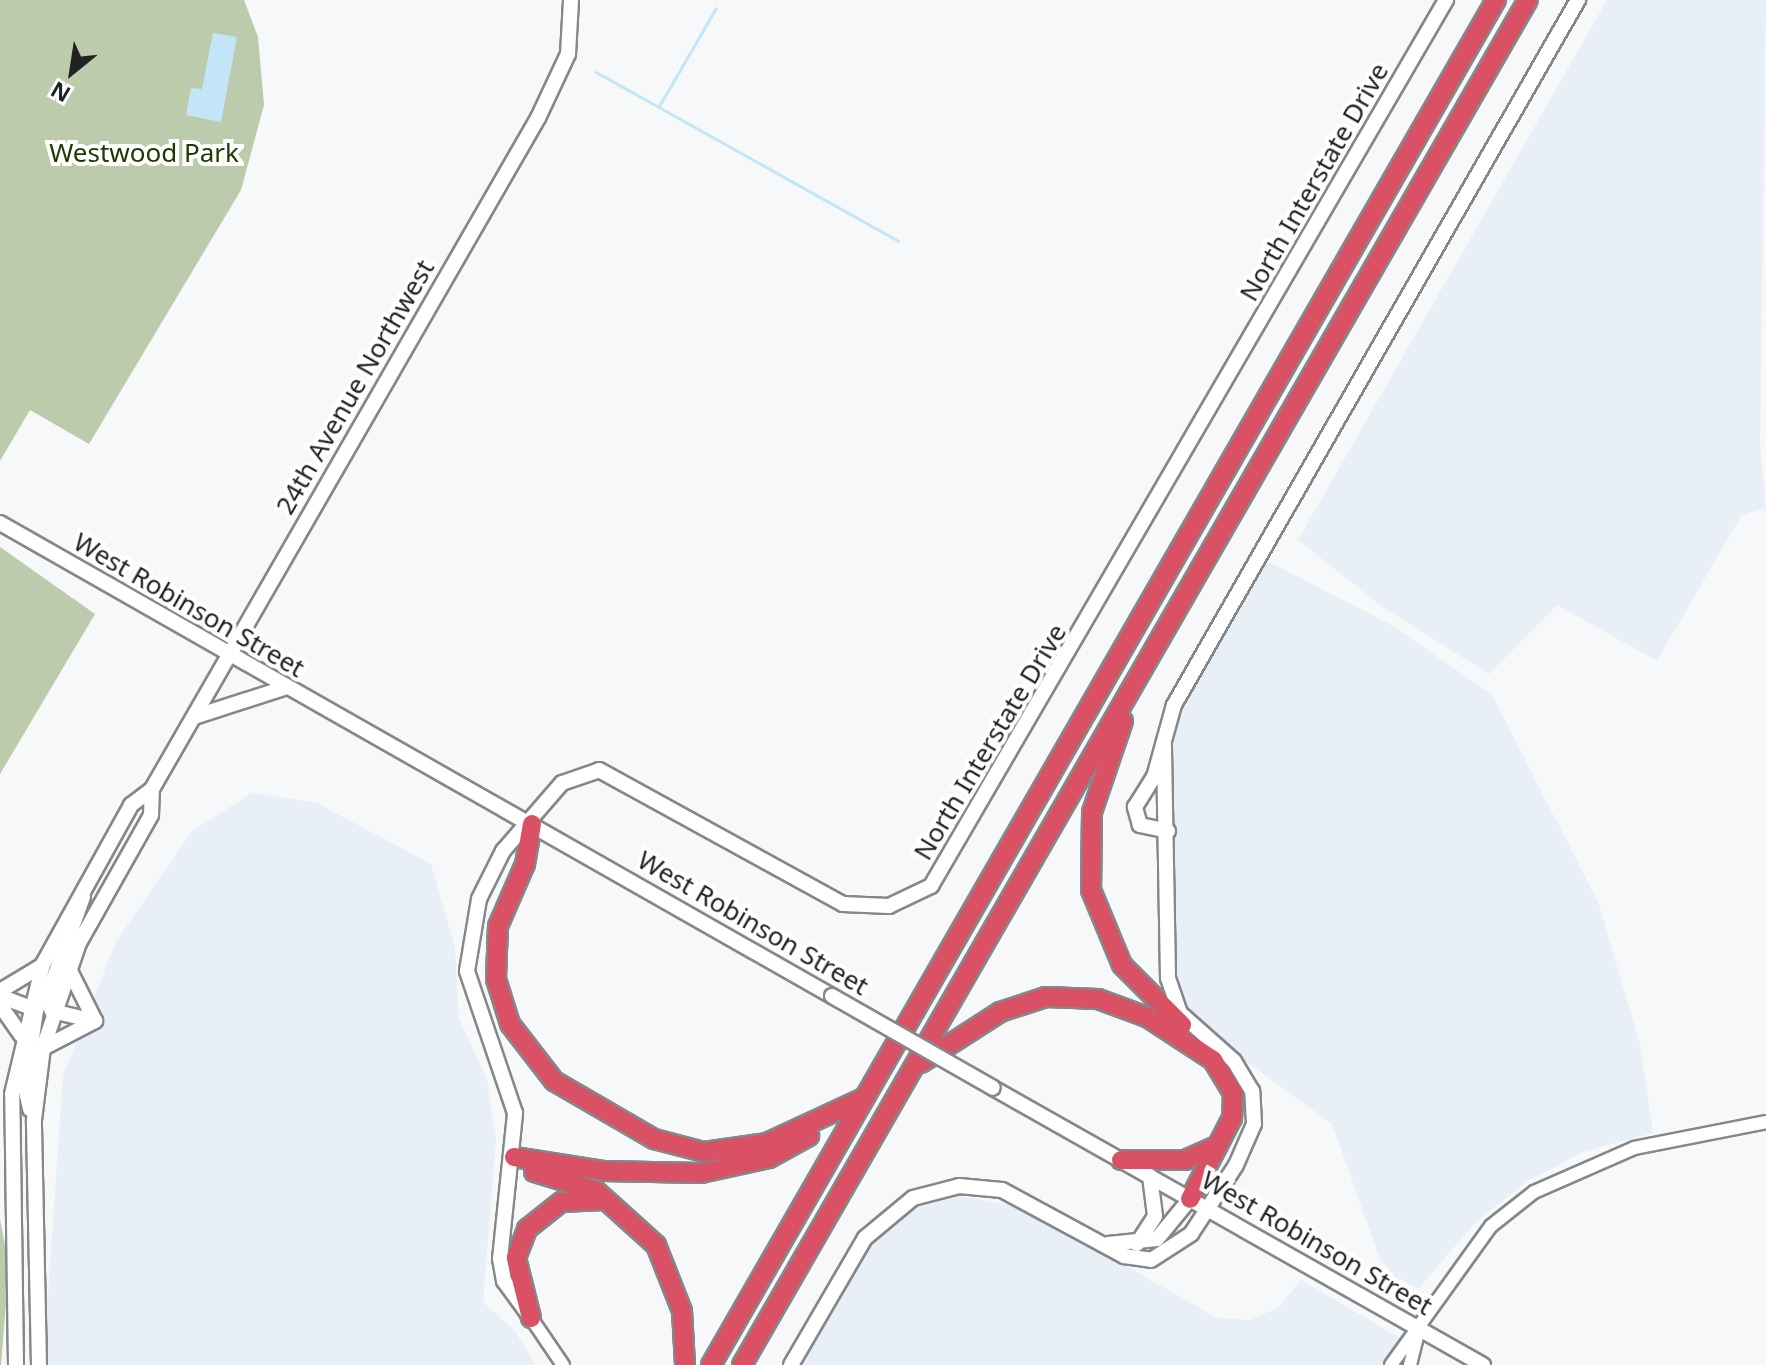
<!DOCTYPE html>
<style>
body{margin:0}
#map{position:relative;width:1766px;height:1365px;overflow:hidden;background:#f7f8f9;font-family:"Noto Sans",sans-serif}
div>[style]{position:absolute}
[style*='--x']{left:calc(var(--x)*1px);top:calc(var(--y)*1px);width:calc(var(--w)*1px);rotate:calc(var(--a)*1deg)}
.built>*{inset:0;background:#e8eff6}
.green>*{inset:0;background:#bbcbac}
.water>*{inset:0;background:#c3e5f8}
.stream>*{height:3px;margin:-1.5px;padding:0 1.5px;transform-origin:1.5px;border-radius:1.5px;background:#c3e5f8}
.roads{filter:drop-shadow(2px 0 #868788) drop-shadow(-2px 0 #868788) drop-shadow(0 2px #868788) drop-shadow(0 -2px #868788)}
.tertiary>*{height:12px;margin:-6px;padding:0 6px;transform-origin:6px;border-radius:6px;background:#fff}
.secondary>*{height:14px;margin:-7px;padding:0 7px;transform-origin:7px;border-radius:7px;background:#fff}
.motorway>*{height:18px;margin:-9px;padding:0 9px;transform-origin:9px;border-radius:9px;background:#da5064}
.bridges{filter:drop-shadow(2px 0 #868788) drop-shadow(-2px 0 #868788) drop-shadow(0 2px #868788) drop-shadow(0 -2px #868788)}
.secondary-bridge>*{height:14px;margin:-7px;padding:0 7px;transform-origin:7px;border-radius:7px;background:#fff}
span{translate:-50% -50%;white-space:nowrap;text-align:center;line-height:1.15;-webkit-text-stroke:8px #fff;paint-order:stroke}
.park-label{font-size:26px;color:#223800}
.street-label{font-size:26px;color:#212222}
.north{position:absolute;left:32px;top:32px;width:80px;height:80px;-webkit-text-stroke:6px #fff;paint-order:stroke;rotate:210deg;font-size:22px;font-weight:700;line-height:32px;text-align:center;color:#212222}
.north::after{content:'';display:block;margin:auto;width:28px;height:36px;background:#212222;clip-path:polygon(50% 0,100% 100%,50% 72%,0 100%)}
</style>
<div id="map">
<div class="built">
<div style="clip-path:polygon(1607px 0,1766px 0,1760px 444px,1766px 508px,1741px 516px,1657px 661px,1557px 605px,1489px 674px,1381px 606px,1298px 540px)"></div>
<div style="clip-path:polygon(1261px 558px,1392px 625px,1492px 695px,1598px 902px,1640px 1044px,1653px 1133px,1585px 1151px,1526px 1182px,1474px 1224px,1419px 1288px,1395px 1277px,1380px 1259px,1332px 1124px,1192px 1022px,1172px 984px,1170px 722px)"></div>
<div style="clip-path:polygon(252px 793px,317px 803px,431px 864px,455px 948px,459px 1018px,487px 1080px,496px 1139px,483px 1302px,514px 1330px,536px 1365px,43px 1365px,63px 1076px,116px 942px,192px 831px)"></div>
<div style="clip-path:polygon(957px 1195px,1025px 1208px,1217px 1318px,1251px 1320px,1279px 1307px,1301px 1280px,1400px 1338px,1384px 1365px,798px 1365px,866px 1246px,922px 1200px)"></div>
</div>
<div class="green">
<div style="clip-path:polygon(0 0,244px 0,258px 37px,264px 105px,241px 190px,89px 444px,30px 410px,0 461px)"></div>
<div style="clip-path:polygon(0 547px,95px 614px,0 774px)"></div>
<div style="clip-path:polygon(0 1219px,9px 1266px,1px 1365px,0 1365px)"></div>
</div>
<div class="water">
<div style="clip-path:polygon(213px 33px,237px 37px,221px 122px,186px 115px,191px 88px,202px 89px)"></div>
</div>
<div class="stream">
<div style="--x:596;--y:72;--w:346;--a:29.2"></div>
<div style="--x:659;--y:106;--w:113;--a:-59.8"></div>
</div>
<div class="roads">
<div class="tertiary">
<div style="--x:531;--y:1318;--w:57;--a:55.8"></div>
<div style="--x:1391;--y:1365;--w:171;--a:-54.3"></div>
<div style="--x:1491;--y:1226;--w:55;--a:-38.3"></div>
<div style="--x:1534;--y:1192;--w:109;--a:-23.7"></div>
<div style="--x:1634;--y:1148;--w:135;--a:-11.1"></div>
<div style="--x:1410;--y:1365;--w:37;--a:-76"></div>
</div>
<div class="secondary">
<div style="--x:0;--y:523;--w:957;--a:29.62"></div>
<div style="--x:194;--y:717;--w:95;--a:-17.9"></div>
<div style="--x:1168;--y:831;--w:29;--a:-168"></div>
<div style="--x:1140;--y:825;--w:19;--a:-106"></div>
<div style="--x:1135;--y:807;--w:36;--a:-58"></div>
<div style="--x:1154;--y:777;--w:75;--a:-74.5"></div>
<div style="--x:1174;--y:705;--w:813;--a:-60.19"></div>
<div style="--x:83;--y:897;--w:109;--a:109.8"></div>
<div style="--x:46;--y:1000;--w:13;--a:61"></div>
<div style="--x:52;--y:1011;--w:44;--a:13.1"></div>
<div style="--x:68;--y:967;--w:60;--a:63.4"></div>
<div style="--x:0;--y:991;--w:47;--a:-31"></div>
<div style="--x:0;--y:996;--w:39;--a:21"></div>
<div style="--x:36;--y:1010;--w:78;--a:98.1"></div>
<div style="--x:25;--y:1087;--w:23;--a:77"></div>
<div style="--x:0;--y:1005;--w:37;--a:55"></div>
<div style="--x:43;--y:1048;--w:59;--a:-27.4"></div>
<div style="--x:993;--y:1088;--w:563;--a:29.48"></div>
<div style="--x:1108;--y:1244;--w:49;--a:-5.8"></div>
<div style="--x:1157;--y:1239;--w:52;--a:-50.5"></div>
<div style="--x:1137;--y:1244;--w:33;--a:-57"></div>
<div style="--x:1155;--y:1216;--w:40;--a:-97.1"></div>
<div style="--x:529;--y:1315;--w:42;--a:-126.3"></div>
<div style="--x:504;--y:1281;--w:22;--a:-100"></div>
<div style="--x:500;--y:1259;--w:147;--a:-84.1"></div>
<div style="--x:515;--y:1113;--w:150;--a:-108.7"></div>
<div style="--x:467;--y:971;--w:73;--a:-80.5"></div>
<div style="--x:479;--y:899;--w:54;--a:-63.4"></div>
<div style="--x:503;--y:851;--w:90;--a:-49.1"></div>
<div style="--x:562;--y:783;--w:39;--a:-19"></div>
<div style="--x:599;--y:770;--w:278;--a:28.8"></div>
<div style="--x:843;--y:904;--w:46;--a:2.5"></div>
<div style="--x:889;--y:906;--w:47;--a:-25.5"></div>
<div style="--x:931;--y:886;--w:1025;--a:-59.83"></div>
<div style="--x:16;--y:1365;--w:271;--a:-90.8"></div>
<div style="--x:12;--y:1094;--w:134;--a:-76.6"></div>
<div style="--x:43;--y:964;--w:182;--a:-61"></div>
<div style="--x:131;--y:805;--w:26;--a:-37"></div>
<div style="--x:152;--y:789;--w:774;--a:-60.09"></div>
<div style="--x:538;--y:118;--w:71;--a:-64.9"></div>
<div style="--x:568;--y:54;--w:54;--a:-86.8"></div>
<div style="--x:39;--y:1365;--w:245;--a:-91.2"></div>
<div style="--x:34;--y:1120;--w:73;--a:-82.9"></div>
<div style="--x:43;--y:1048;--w:111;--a:-71.1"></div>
<div style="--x:79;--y:943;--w:147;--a:-60.6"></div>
<div style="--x:151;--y:815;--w:26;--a:-88"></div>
<div style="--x:791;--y:1365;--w:147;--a:-59.8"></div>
<div style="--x:865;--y:1238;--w:62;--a:-39.8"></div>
<div style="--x:913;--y:1198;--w:48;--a:-14.6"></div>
<div style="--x:959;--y:1186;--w:43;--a:5.3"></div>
<div style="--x:1002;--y:1190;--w:139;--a:28.4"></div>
<div style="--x:1124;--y:1256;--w:27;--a:8"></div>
<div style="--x:1151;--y:1260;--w:48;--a:-33"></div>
<div style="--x:1191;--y:1234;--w:82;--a:-56.9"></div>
<div style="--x:1236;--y:1165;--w:45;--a:-66.3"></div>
<div style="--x:1254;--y:1124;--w:33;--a:-93"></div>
<div style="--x:1252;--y:1091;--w:35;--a:-121"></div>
<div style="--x:1234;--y:1061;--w:72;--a:-138.4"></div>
<div style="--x:1180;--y:1013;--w:37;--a:-109"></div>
<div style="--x:1168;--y:978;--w:235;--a:-91"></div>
</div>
<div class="motorway">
<div style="--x:1123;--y:721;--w:96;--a:108.8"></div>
<div style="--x:1092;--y:812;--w:78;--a:90.7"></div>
<div style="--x:1091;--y:890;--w:81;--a:67.5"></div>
<div style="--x:1122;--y:965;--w:85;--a:45"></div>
<div style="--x:532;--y:824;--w:41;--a:99.9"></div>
<div style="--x:525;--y:864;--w:68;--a:113.5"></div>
<div style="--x:498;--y:926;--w:53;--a:92.2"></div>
<div style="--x:496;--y:979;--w:47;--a:72.7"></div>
<div style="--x:510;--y:1024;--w:72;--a:52.3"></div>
<div style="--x:554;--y:1081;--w:116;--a:30.1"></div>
<div style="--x:654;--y:1139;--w:52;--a:14.6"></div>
<div style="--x:704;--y:1152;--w:64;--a:-8.1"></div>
<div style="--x:767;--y:1143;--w:107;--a:-24.9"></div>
<div style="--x:921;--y:1063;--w:94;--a:-32.8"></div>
<div style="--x:1000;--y:1012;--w:48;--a:-18.1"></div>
<div style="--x:1046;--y:997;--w:52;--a:2.2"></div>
<div style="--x:1098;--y:999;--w:52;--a:20.2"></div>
<div style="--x:1147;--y:1017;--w:79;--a:33.1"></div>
<div style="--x:1213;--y:1060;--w:39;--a:59"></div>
<div style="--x:1233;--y:1093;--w:25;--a:92"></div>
<div style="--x:1232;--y:1118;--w:91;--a:117.4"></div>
<div style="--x:514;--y:1157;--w:90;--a:8.9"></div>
<div style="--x:603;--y:1171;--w:98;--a:1.2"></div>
<div style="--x:701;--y:1173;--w:70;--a:-12.4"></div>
<div style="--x:769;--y:1158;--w:46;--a:-28.8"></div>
<div style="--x:1121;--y:1160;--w:64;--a:0"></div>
<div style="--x:1185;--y:1160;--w:36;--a:-24"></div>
<div style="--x:534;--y:1172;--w:65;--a:17"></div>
<div style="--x:596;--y:1191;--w:81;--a:42"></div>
<div style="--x:656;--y:1245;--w:71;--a:68.5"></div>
<div style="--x:682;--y:1311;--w:54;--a:86.8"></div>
<div style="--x:531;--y:1318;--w:62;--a:-104"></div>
<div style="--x:516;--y:1258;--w:31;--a:-69"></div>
<div style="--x:527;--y:1229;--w:43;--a:-38.5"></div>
<div style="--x:561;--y:1202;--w:43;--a:-2.7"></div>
<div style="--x:711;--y:1365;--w:1575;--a:-60.1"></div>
<div style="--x:742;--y:1365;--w:1575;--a:-60.07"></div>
</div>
</div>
<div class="bridges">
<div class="secondary-bridge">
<div style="--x:832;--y:996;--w:185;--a:29.7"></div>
</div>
</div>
<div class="park-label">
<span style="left:144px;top:153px">Westwood Park</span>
</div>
<div class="street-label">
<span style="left:1314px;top:182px;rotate:-60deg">North Interstate Drive</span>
<span style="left:355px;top:387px;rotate:-60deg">24th Avenue Northwest</span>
<span style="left:189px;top:605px;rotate:30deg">West Robinson Street</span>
<span style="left:990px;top:742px;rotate:-59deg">North Interstate Drive</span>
<span style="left:753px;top:923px;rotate:30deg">West Robinson Street</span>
<span style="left:1317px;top:1243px;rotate:30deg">West Robinson Street</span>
</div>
<div class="north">N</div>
</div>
